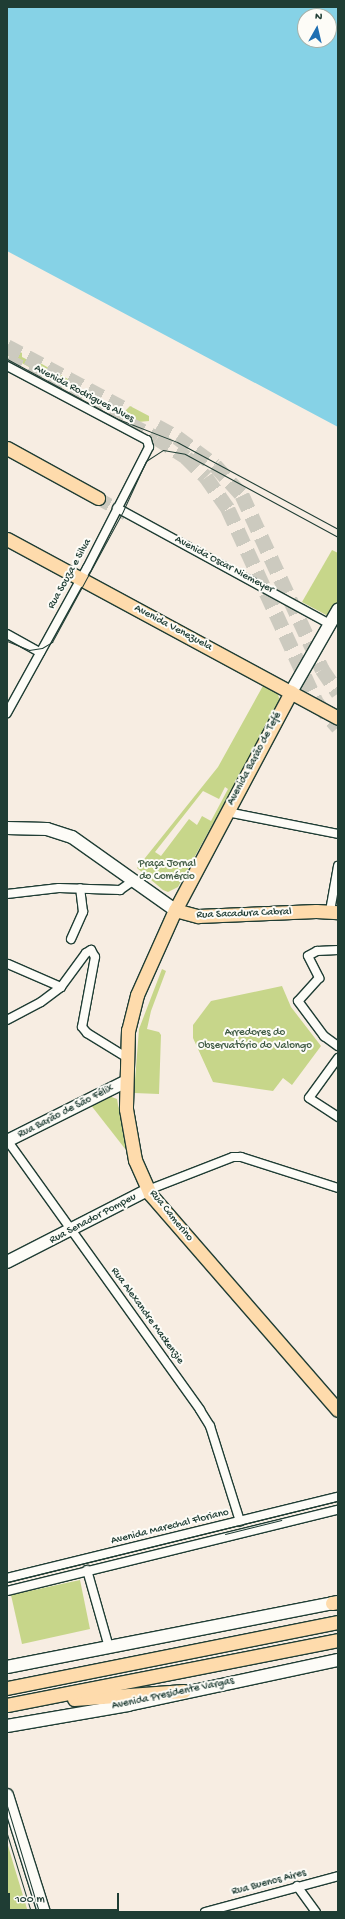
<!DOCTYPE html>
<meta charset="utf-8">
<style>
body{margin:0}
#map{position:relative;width:345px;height:1919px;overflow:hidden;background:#f7ede2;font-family:"Gochi Hand",sans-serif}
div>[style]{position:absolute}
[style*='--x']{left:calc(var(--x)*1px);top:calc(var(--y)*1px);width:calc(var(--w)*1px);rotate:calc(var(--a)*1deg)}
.green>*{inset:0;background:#c7d68a}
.water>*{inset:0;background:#86d2e6}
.primary-tunnel>*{height:13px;margin-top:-6.5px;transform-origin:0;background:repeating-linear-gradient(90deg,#cccabf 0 13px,transparent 0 19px)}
.highway-tunnel>*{height:15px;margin-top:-7.5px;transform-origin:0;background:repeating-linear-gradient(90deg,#cccabf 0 15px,transparent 0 23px)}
.roads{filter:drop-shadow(1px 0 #1f3d34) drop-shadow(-1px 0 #1f3d34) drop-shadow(0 1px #1f3d34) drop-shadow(0 -1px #1f3d34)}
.street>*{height:8px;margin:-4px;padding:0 4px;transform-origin:4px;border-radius:4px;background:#fdfcf7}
.secondary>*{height:12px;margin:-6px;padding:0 6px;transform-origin:6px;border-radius:6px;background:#fdfcf7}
.primary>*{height:13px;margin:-6.5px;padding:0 6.5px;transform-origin:6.5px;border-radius:6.5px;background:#fedbac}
.tram>*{height:1px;margin:-0.5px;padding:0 0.5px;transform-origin:0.5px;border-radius:0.5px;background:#1f3d34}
span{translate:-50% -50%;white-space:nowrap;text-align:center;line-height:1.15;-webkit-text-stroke:4px #fdfcf7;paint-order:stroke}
.street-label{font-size:11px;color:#1f3d34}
.park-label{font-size:11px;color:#415c45}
.frame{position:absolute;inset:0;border:8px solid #1f3d34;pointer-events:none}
.north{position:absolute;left:297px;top:8px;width:40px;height:40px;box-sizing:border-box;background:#fdfcf7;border:1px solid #a4b0a9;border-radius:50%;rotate:8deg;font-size:11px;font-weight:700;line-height:16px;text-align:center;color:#1f3d34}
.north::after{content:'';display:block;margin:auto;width:14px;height:18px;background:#1f6fb2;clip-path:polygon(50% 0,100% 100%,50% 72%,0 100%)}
.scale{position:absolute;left:8px;top:1893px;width:111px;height:18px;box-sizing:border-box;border:2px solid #1f3d34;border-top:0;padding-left:5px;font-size:12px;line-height:14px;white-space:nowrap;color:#1f3d34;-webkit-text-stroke:3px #fdfcf7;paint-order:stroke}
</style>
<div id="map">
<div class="green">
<div style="clip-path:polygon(9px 345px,22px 353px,22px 357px,34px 363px,35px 360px,80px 386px,77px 393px,7px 355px)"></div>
<div style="clip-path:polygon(93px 391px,98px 393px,96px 399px,123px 413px,130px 406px,149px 416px,149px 421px,138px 422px,88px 398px)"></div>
<div style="clip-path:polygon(332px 550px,338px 553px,338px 608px,330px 617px,302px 602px)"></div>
<div style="clip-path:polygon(evenodd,264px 684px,278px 694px,280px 702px,178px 887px,168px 892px,163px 890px,137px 868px,218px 767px,264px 684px,225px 787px,228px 789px,211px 821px,202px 816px,197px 825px,189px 819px,161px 856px,155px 852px,203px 791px,219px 799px,225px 787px)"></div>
<div style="clip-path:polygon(162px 969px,166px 971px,151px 1011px,147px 1029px,159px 1032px,161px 1035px,159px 1094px,134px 1093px,139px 1029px)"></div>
<div style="clip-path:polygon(282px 986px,291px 1007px,321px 1046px,292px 1085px,283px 1078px,273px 1091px,213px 1082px,193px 1038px,193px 1025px,211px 1001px)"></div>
<div style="clip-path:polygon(106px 1095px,117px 1099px,126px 1150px,90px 1104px)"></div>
<div style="clip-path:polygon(80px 1580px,90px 1629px,22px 1644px,11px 1595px)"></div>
<div style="clip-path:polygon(7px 1842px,14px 1866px,28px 1912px,7px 1912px)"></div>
</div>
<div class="water">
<div style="clip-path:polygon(evenodd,7px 7px,338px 7px,338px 427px,7px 251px,7px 7px,305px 16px,329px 16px,329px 40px,305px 40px,305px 16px)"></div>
</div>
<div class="primary-tunnel">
<div style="--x:98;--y:498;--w:35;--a:29"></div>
</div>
<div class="highway-tunnel">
<div style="--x:7;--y:346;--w:138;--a:28"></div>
<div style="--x:7;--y:360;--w:169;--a:27.5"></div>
<div style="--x:157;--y:438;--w:35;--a:33"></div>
<div style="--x:186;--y:457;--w:28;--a:45"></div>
<div style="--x:206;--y:477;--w:39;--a:55"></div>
<div style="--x:228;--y:509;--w:213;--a:65.4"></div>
<div style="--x:317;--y:703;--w:32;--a:49"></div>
<div style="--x:157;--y:426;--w:23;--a:29"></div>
<div style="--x:177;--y:437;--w:47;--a:36.4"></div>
<div style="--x:215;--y:465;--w:40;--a:48"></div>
<div style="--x:242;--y:495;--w:192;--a:65.3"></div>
<div style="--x:322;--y:669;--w:29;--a:56"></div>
</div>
<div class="roads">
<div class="street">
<div style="--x:7;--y:366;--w:158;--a:27.9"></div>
<div style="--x:147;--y:440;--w:7;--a:74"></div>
<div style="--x:149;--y:447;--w:136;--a:117.1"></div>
<div style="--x:87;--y:568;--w:166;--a:118.9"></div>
<div style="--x:117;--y:508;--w:243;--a:28.6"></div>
<div style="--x:7;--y:634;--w:38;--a:29"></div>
<div style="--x:227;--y:812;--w:113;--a:11.2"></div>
<div style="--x:7;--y:894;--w:52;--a:-6.6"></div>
<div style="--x:59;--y:888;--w:61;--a:1.9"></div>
<div style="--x:120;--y:890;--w:16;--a:-35"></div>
<div style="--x:330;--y:911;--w:46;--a:-79.9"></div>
<div style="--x:71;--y:939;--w:30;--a:-66"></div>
<div style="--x:83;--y:912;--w:24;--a:-97"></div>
<div style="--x:338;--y:950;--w:21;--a:177"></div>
<div style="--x:317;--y:951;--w:10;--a:151"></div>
<div style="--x:308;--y:956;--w:25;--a:63"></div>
<div style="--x:319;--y:978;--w:31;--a:132"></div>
<div style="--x:298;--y:1001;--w:44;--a:53.4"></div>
<div style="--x:324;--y:1036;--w:17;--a:36"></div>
<div style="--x:8;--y:964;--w:58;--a:23.5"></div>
<div style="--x:7;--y:1020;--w:38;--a:-28"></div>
<div style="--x:41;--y:1002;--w:25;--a:-37"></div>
<div style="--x:61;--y:987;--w:42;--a:-53.7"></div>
<div style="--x:86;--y:953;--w:6;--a:-31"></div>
<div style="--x:91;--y:950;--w:8;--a:60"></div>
<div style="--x:95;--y:957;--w:71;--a:100.5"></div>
<div style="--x:82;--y:1027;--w:8;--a:50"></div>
<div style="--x:87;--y:1033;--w:46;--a:31.6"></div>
<div style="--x:338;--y:1058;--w:49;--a:125.9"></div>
<div style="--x:309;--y:1098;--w:35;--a:33"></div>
<div style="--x:7;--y:1140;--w:332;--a:54.4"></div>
<div style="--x:200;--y:1410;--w:19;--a:58"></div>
<div style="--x:210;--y:1426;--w:100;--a:72.5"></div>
<div style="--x:148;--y:1190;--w:91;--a:-21.2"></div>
<div style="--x:233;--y:1157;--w:8;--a:0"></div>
<div style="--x:241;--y:1157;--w:102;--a:17.7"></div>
<div style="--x:87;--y:1570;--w:80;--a:74.1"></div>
<div style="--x:7;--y:1578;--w:341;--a:-13.8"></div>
<div style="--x:7;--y:1591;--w:341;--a:-13.8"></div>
<div style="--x:297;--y:1886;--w:32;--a:54"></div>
<div style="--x:205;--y:1912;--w:138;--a:-15.1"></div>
</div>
<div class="secondary">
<div style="--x:291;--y:692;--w:95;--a:-60.2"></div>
<div style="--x:7;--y:828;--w:40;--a:1.4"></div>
<div style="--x:47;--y:829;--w:26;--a:18"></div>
<div style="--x:72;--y:837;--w:126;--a:35.3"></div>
<div style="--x:7;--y:1141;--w:132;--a:-26.6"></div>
<div style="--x:7;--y:1262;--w:158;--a:-27.1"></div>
<div style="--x:7;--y:1667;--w:337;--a:-11.1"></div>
<div style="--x:7;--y:1726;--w:123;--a:-9.8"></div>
<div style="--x:128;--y:1705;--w:215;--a:-12.1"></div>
<div style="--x:7;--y:1795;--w:123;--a:72.5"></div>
</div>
<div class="primary">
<div style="--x:7;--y:448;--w:104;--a:28.8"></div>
<div style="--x:7;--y:539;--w:376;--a:28.4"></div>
<div style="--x:291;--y:692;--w:247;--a:118"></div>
<div style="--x:175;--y:910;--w:93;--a:114.1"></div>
<div style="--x:137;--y:995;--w:36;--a:104"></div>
<div style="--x:128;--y:1030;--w:79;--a:91.5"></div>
<div style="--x:126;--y:1109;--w:52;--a:80"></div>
<div style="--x:135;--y:1160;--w:37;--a:66"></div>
<div style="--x:150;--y:1194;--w:286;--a:49"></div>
<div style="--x:175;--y:910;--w:24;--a:15"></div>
<div style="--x:198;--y:916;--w:118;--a:-2.4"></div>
<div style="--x:316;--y:911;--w:22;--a:3"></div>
<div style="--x:332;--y:1603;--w:6;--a:-9"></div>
<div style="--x:7;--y:1688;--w:338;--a:-11.3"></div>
<div style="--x:74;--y:1699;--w:110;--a:-4.2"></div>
<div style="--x:7;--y:1705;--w:337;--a:-11.1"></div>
</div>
</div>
<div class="tram">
<div style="--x:7;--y:359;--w:126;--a:28.4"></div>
<div style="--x:118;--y:419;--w:63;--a:21.3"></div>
<div style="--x:177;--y:442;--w:183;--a:28.4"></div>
<div style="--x:7;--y:641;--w:24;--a:22"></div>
<div style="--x:29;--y:650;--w:13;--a:-9"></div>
<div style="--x:42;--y:648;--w:12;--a:-31"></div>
<div style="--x:52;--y:642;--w:149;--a:-61.5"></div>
<div style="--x:123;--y:511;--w:55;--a:-65.3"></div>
<div style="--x:146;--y:461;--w:20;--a:-33"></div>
<div style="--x:163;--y:450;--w:22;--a:10"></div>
<div style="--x:185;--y:454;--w:174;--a:28.5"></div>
<div style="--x:225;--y:1534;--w:58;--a:-14"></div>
<div style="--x:7;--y:1582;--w:341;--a:-13.8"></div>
<div style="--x:7;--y:1806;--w:111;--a:73.2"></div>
<div style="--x:7;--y:1834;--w:82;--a:72.9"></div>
</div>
<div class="street-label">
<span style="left:84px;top:394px;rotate:28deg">Avenida Rodrigues Alves</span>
<span style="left:224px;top:565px;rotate:28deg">Avenida Oscar Niemeyer</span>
<span style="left:70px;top:574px;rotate:-61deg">Rua Souza e Silva</span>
<span style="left:173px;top:628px;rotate:28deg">Avenida Venezuela</span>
<span style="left:255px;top:759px;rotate:-62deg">Avenida Barão de Tefé</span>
<span style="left:244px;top:914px;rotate:-2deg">Rua Sacadura Cabral</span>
<span style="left:66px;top:1112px;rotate:-27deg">Rua Barão de São Félix</span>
<span style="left:171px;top:1216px;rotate:51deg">Rua Camerino</span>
<span style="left:93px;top:1219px;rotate:-28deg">Rua Senador Pompeu</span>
<span style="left:147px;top:1316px;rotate:54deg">Rua Alexandre Mackenzie</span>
<span style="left:170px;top:1527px;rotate:-14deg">Avenida Marechal Floriano</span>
<span style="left:173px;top:1694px;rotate:-12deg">Avenida Presidente Vargas</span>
<span style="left:269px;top:1883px;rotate:-15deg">Rua Buenos Aires</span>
</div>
<div class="park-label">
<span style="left:167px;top:871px">Praça Jornal<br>do Comércio</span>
<span style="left:255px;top:1040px">Arredores do<br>Observatório do Valongo</span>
</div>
<div class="frame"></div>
<div class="north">N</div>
<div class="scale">100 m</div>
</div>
